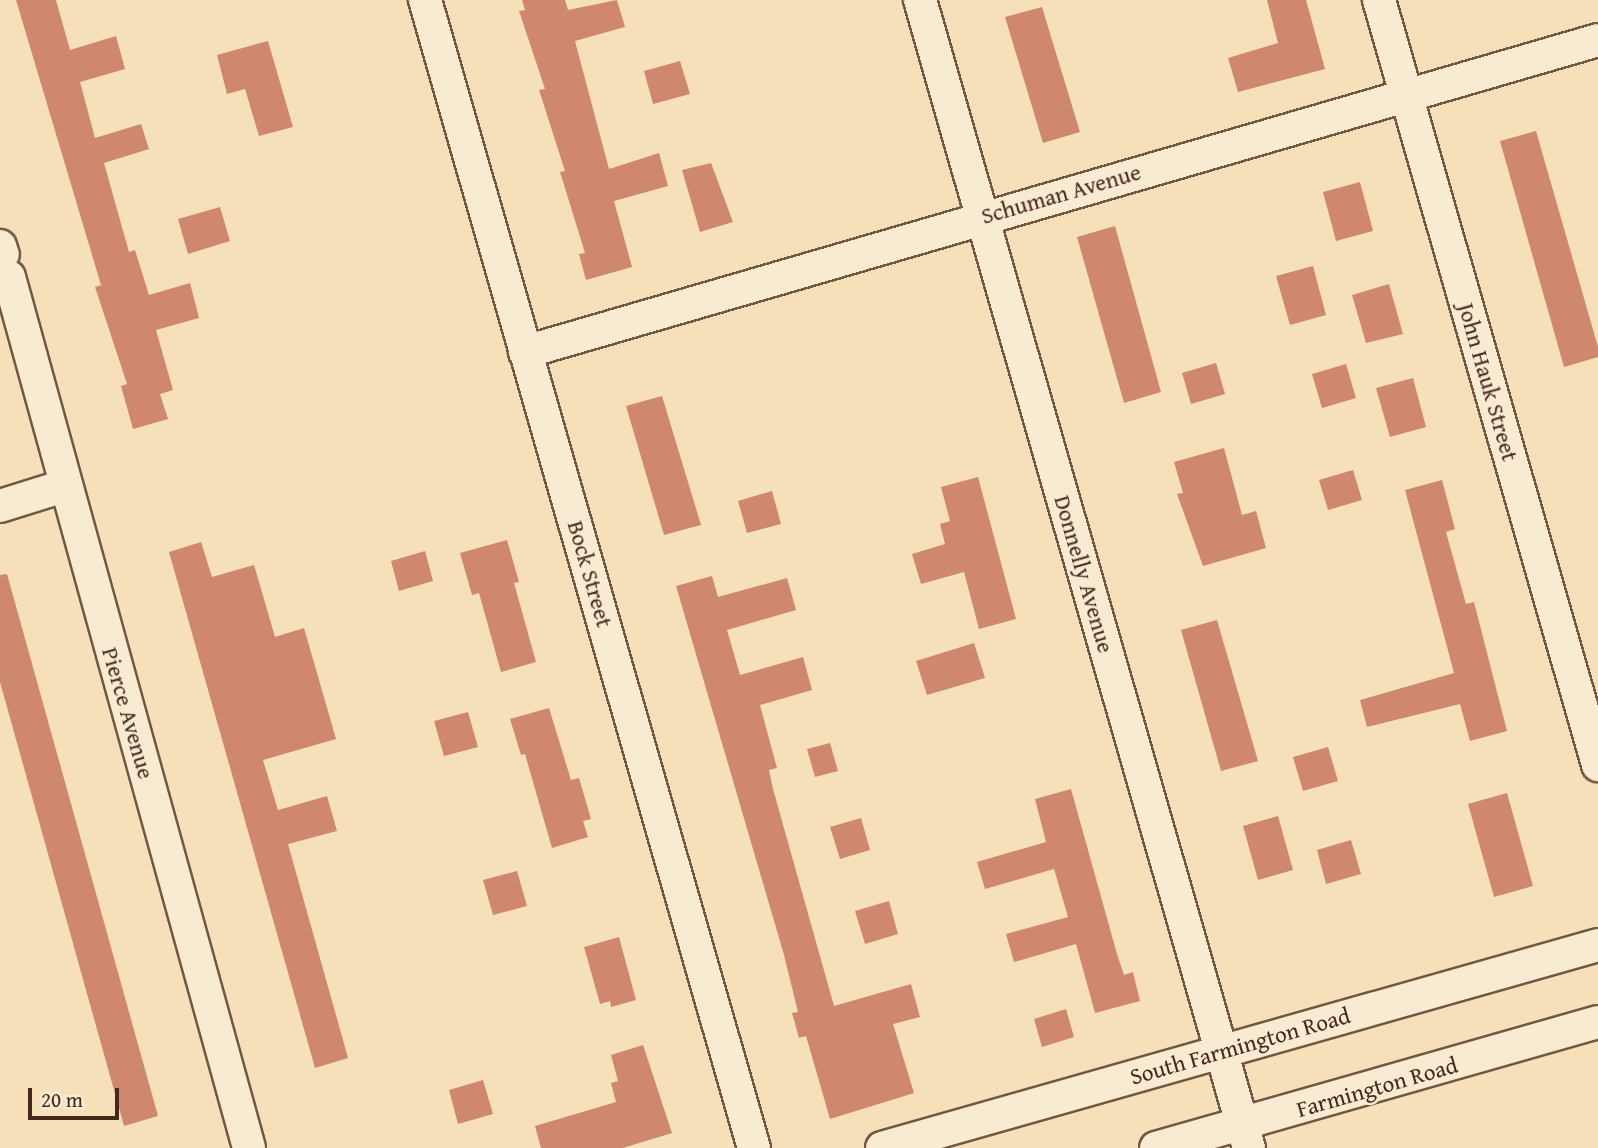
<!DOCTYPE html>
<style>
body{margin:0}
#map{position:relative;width:1598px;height:1148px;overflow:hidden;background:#f5e0ba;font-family:"Gentium Book Plus",serif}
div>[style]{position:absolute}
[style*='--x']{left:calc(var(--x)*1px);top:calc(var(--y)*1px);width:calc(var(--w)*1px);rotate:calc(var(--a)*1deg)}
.building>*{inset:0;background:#cf886e}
.roads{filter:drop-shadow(2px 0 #725743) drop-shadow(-2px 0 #725743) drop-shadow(0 2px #725743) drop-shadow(0 -2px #725743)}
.minor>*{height:32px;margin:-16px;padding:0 16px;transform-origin:16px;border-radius:16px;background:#f8ebd2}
span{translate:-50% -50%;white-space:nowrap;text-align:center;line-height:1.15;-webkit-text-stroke:5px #f8ebd2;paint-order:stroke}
.street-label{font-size:23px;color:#47291b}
.scale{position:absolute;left:28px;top:1088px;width:91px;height:32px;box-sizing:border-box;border:4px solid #47291b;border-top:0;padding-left:9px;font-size:21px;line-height:24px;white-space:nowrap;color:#47291b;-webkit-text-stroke:5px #f8ebd2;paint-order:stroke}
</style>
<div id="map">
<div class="building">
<div style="clip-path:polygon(16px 0,56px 0,70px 50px,116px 36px,125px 69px,80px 82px,95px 138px,141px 124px,149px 149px,104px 163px,129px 252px,135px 250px,149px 295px,190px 283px,199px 318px,156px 330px,173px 390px,160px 394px,168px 419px,133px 429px,121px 386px,127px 384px,95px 287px,101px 285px)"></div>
<div style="clip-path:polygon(522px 0,565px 0,568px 10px,617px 0,625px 27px,575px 41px,609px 169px,659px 153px,668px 186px,614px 201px,632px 267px,586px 280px,579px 254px,585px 253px,560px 172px,565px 171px,539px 90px,545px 89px,519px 11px,525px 10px)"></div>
<div style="clip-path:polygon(1267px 0,1306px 0,1325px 69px,1238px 92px,1228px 58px,1278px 43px)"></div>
<div style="clip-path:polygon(1042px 7px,1080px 132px,1043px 143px,1005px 17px)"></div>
<div style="clip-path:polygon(268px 41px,293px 127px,259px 136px,245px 89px,227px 94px,217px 55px)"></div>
<div style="clip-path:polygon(680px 61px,690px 94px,653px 104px,644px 71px)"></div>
<div style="clip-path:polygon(1536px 131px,1598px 347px,1598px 357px,1564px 367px,1500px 141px)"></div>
<div style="clip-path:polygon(711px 163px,733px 222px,700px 232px,682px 170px)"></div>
<div style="clip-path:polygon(1360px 182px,1373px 231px,1336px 241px,1323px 192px)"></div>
<div style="clip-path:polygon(220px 207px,230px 241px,188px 254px,178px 219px)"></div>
<div style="clip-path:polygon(1115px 226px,1161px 392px,1124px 403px,1077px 237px)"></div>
<div style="clip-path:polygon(1313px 266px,1326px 315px,1290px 325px,1276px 276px)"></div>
<div style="clip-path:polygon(1389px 284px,1403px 334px,1366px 343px,1352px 295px)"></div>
<div style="clip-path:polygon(1216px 363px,1225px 394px,1191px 404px,1182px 373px)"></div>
<div style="clip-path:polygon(1346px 364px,1356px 398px,1322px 408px,1312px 374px)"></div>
<div style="clip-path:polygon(1413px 378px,1426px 427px,1390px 437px,1376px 388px)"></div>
<div style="clip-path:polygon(662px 396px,701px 525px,664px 535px,626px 406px)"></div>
<div style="clip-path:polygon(1224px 448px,1242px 515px,1256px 511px,1266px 548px,1203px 566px,1177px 494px,1183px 493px,1174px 462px)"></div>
<div style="clip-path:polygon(1353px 470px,1362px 500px,1328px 510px,1319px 480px)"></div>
<div style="clip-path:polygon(978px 477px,1016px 619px,979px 629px,964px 572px,921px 584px,912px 554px,945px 544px,940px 524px,950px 521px,941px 487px)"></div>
<div style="clip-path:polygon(1442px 480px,1455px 529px,1446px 532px,1466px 604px,1474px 602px,1507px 731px,1470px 741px,1460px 704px,1367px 727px,1360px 700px,1454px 673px,1405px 490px)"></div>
<div style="clip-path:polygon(772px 491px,781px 524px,747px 533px,738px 501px)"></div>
<div style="clip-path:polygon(507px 540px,519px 582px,514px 583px,536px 662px,501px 672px,479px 593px,472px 595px,460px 553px)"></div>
<div style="clip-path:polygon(201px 542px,212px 577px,254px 565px,275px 637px,304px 628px,336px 739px,263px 760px,278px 810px,327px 796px,337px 831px,288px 844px,348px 1058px,315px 1068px,169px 552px)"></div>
<div style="clip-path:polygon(425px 551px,433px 581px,399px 591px,391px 561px)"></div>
<div style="clip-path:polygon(7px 574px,158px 1116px,124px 1126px,0 682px,0 575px)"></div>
<div style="clip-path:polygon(712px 576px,718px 597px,787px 578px,796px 610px,727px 630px,740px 675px,803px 657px,812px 690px,760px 705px,777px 768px,769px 770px,773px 789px,834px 1006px,911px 984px,920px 1017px,893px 1024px,914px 1093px,830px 1119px,806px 1036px,799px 1038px,792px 1013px,798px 1012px,784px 955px,676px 586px)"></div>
<div style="clip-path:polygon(1217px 620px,1258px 761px,1221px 771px,1181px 630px)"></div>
<div style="clip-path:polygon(974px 643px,985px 678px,927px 695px,916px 661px)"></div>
<div style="clip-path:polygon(549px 708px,571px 780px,579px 778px,591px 819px,583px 821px,588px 837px,552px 848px,525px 754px,521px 755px,510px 719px)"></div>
<div style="clip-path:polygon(468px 712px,478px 747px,444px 756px,434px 721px)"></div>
<div style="clip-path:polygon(830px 743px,838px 771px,815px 777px,807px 749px)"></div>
<div style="clip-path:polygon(1328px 747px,1338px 781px,1303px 791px,1293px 757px)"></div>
<div style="clip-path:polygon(1071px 789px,1117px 954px,1124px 975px,1133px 972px,1140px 1001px,1095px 1013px,1076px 944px,1014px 962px,1006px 934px,1068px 917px,1054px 869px,985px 889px,977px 862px,1046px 842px,1035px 799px)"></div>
<div style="clip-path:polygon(1507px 793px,1533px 886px,1494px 897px,1468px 804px)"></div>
<div style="clip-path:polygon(1278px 816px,1293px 870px,1258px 880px,1243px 826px)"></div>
<div style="clip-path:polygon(861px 818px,870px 850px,840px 859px,830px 827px)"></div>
<div style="clip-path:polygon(1351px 840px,1361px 874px,1326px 884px,1317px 850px)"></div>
<div style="clip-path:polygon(517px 871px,527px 906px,493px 915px,483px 880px)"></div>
<div style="clip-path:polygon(889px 901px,898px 934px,865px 944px,855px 911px)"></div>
<div style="clip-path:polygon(619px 937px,636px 1000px,611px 1007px,610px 1001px,600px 1004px,584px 947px)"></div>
<div style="clip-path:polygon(1066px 1009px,1074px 1037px,1042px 1047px,1034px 1019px)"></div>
<div style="clip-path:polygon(643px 1045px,672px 1133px,623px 1148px,541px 1148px,535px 1126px,616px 1102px,611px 1083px,618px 1081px,611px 1055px)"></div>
<div style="clip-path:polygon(483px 1080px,493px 1114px,458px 1124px,449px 1090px)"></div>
</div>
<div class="roads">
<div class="minor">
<div style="--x:425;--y:0;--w:1194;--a:74.01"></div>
<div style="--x:920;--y:0;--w:1194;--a:74.01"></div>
<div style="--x:1379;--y:0;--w:796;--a:74.02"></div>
<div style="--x:0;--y:246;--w:9;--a:72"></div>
<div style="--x:9;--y:277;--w:903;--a:74.59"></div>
<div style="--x:525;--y:352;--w:1117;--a:-16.21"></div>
<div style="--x:0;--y:506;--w:67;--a:-17.4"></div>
<div style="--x:882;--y:1148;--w:744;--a:-15.83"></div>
<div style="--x:1156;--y:1148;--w:460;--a:-15.9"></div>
</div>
</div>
<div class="street-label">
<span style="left:1061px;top:194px;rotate:-16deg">Schuman Avenue</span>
<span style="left:1488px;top:382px;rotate:74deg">John Hauk Street</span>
<span style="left:590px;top:574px;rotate:74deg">Bock Street</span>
<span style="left:1084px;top:574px;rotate:74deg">Donnelly Avenue</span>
<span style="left:128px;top:713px;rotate:74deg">Pierce Avenue</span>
<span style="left:1240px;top:1046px;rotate:-16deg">South Farmington Road</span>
<span style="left:1377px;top:1087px;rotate:-16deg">Farmington Road</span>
</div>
<div class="scale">20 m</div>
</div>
